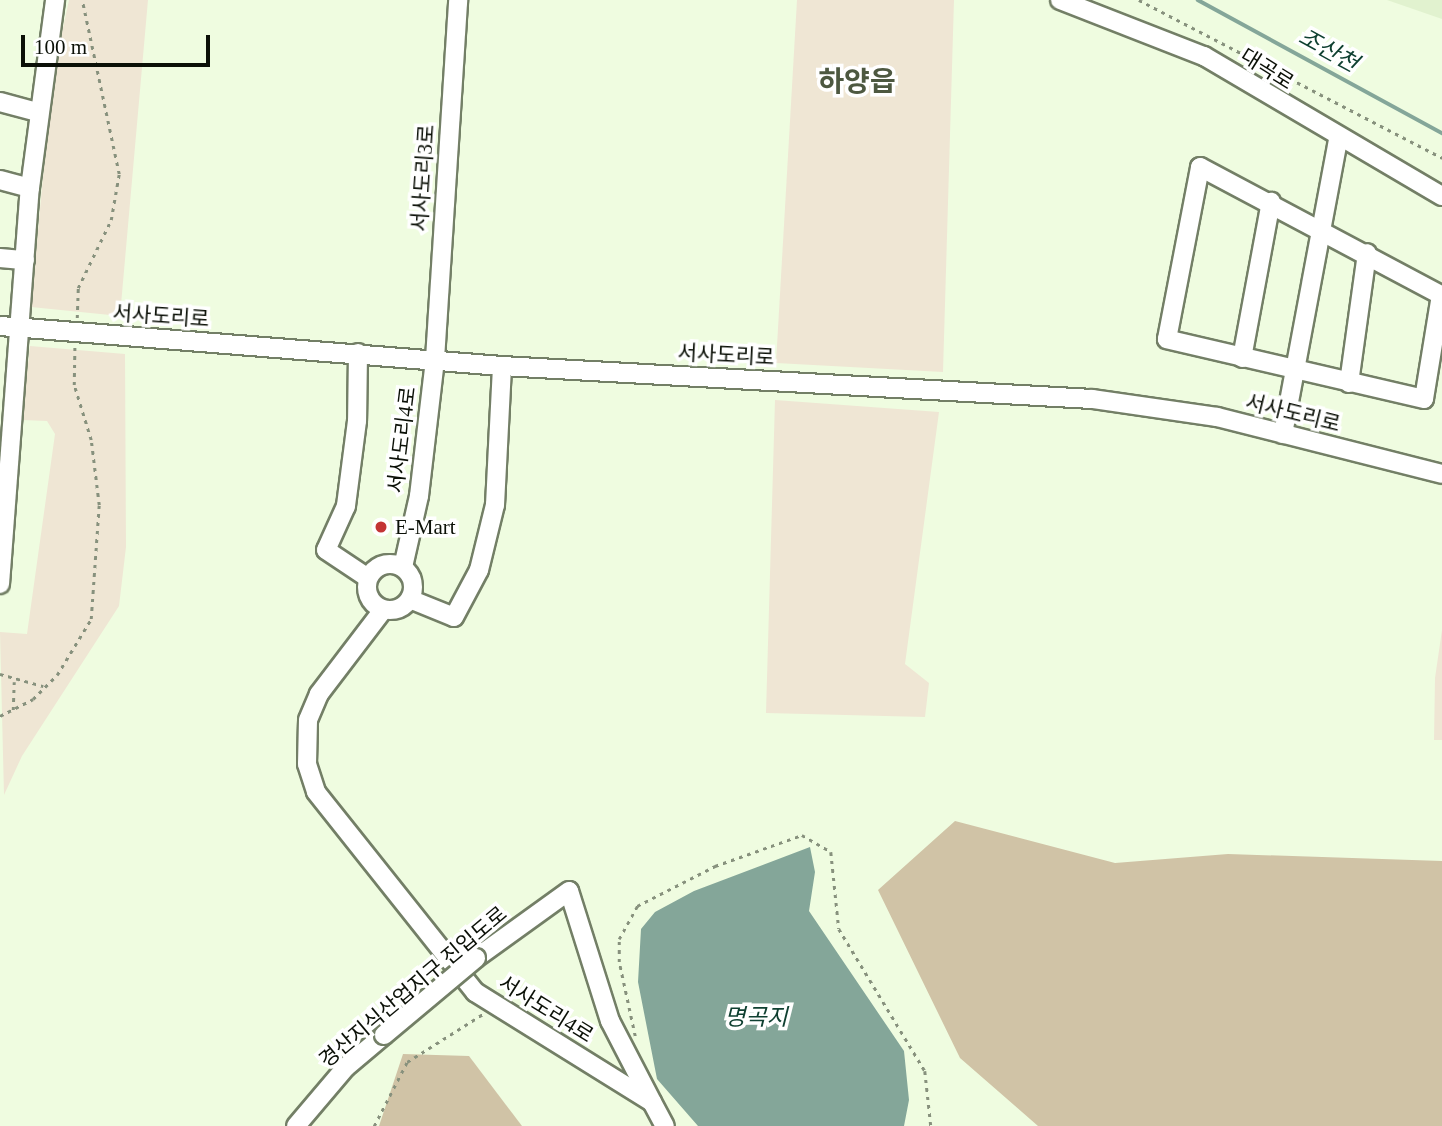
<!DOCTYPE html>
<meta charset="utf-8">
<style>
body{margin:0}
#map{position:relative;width:1442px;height:1126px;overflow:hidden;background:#effce0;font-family:"Times New Roman","Noto Sans KR",serif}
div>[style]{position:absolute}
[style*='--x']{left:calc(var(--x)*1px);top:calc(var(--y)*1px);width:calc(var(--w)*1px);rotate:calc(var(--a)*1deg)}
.built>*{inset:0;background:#e1f2cf}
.green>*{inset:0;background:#efe6d4}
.forest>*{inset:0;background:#d0c3a6}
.water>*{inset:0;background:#84a699}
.stream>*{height:3.5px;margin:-1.75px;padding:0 1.75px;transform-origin:1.75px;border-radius:1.75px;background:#84a699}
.path>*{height:2.5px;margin-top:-1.25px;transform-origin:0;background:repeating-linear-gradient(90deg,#87917d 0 3.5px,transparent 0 8.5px)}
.roads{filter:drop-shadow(2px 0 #737f66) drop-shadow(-2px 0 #737f66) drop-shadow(0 2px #737f66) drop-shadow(0 -2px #737f66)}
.minor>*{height:18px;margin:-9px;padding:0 9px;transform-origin:9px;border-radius:9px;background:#fff}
.minor>.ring{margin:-9px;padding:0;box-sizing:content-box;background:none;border:18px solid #fff;border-radius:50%}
.bridges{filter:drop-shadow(2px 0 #737f66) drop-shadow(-2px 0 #737f66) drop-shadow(0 2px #737f66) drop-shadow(0 -2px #737f66)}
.minor-bridge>*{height:18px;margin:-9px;padding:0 9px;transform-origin:9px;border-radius:9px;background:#fff}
.dots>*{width:19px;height:19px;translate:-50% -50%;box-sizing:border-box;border:4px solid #fff;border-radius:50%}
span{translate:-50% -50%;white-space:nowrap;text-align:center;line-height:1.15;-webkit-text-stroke:7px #fff;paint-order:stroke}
.street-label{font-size:21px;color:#0b1007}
.poi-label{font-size:21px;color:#0b1007}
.left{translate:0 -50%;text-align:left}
.water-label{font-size:23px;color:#0f4031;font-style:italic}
.district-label{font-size:28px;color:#4d5840;font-weight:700}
.scale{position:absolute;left:21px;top:35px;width:189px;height:32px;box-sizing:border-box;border:4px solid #0b1007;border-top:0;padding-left:9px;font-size:21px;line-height:24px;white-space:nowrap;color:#0b1007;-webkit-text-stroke:5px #fff;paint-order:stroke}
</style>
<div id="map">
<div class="built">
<div style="clip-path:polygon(1387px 0,1442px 0,1442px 19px)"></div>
</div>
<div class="green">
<div style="clip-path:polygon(69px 0,148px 0,120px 316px,31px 307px,52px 79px)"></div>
<div style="clip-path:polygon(797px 0,954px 0,943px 372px,776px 363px)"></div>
<div style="clip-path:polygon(30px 346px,125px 354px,126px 547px,119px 606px,22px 756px,4px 795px,0 632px,27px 634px,55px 434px,47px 421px,22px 420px)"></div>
<div style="clip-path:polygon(775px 400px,939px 412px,905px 664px,929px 683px,925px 717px,766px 713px)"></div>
<div style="clip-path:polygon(1442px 630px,1442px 740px,1434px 740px,1435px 678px)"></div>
</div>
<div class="forest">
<div style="clip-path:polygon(955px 821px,1115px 863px,1228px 854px,1442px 861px,1442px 1126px,1038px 1126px,960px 1058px,878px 890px)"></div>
<div style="clip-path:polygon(403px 1054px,469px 1056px,522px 1126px,379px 1126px)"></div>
</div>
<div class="water">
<div style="clip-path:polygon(810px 847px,815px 872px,809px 911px,904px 1051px,909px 1100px,904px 1126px,698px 1126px,657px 1079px,638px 982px,641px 929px,655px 912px,694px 891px)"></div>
</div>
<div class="stream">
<div style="--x:1198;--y:0;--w:278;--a:28.6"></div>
</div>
<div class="path">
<div style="--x:1139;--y:0;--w:342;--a:27.5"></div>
<div style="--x:77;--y:318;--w:30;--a:-88"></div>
<div style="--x:78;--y:288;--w:76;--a:-64.1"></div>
<div style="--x:111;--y:220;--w:47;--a:-80.1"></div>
<div style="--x:119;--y:174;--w:178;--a:-102"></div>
<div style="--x:0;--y:674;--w:45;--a:15.6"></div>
<div style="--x:13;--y:710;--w:28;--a:-88"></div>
<div style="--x:0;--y:716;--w:37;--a:-27"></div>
<div style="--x:33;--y:699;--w:34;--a:-45"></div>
<div style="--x:57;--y:675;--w:66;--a:-58.7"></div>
<div style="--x:91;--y:619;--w:114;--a:-86"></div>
<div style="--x:99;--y:505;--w:65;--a:-97"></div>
<div style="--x:91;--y:440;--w:58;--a:-107.2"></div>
<div style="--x:74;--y:385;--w:39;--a:-89"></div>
<div style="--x:635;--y:1036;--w:76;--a:-102.2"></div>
<div style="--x:619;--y:962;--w:23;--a:-90"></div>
<div style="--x:619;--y:939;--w:38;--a:-61"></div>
<div style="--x:637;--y:906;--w:88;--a:-27.1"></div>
<div style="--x:715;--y:866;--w:92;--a:-19.6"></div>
<div style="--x:802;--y:835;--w:34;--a:30"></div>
<div style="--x:831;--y:852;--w:77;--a:84.1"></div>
<div style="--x:839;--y:929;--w:166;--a:58.8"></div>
<div style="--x:925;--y:1071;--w:55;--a:83.8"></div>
<div style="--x:374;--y:1126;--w:72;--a:-62.7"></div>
<div style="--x:407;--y:1062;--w:90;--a:-32.3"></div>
</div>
<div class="roads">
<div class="minor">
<div style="--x:1060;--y:0;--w:155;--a:21.3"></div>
<div style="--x:1204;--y:56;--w:276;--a:30.5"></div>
<div style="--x:0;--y:102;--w:39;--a:15"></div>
<div style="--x:1200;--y:167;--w:273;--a:28"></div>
<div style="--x:1441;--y:295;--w:105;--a:99.3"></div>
<div style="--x:1424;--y:399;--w:264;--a:-166.9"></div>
<div style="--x:1167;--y:339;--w:175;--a:-79.1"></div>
<div style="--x:0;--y:180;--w:31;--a:15"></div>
<div style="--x:0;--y:258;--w:25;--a:5"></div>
<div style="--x:0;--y:326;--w:504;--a:4.56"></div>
<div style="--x:502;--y:366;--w:591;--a:3.2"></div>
<div style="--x:1092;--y:399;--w:126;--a:8.2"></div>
<div style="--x:1217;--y:417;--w:232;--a:14.2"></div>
<div style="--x:358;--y:353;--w:68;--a:90.8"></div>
<div style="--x:357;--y:421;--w:86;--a:97.4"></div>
<div style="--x:346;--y:506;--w:48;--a:114.4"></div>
<div style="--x:326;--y:550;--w:50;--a:33.7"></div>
<div style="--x:1242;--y:358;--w:159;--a:-79.5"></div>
<div style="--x:1349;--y:383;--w:131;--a:-82.1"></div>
<div style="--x:1283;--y:434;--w:300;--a:-79.4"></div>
<div class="ring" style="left:367px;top:564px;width:28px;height:28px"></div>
<div style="--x:403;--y:567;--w:73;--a:-77.3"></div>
<div style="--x:419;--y:496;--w:138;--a:-83.3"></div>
<div style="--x:435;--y:359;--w:360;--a:-86.3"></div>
<div style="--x:0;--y:584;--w:397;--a:-85.7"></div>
<div style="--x:30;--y:188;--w:190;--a:-82.4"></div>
<div style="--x:412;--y:600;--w:45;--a:22"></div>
<div style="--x:454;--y:617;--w:53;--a:-62"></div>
<div style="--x:479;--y:570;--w:67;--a:-76.2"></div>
<div style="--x:495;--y:505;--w:139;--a:-87.1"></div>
<div style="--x:383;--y:610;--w:106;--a:127.3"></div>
<div style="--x:319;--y:694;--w:28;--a:113"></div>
<div style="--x:308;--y:720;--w:44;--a:91.3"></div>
<div style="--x:307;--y:764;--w:29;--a:72"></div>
<div style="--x:316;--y:792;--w:256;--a:51.5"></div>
<div style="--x:475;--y:992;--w:208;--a:31.9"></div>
<div style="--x:652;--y:1102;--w:91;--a:-117.4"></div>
<div style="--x:610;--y:1021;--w:136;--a:-107.5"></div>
<div style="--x:569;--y:891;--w:115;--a:144.2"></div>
<div style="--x:652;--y:1102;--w:27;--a:62"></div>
<div style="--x:296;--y:1126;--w:77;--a:-49.7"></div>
<div style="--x:346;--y:1067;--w:50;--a:-40.1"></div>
</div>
</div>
<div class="bridges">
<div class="minor-bridge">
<div style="--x:384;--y:1035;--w:120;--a:-39.9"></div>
</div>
</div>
<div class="dots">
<div style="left:381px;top:527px;background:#c33435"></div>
</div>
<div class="street-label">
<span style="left:1267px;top:69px;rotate:32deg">대곡로</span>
<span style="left:423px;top:178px;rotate:-86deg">서사도리3로</span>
<span style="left:161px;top:316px;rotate:4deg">서사도리로</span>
<span style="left:726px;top:355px;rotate:3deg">서사도리로</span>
<span style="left:1293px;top:413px;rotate:14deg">서사도리로</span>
<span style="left:402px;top:440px;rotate:-83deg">서사도리4로</span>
<span style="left:413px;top:987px;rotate:-40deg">경산지식산업지구 진입도로</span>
<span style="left:546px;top:1009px;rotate:32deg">서사도리4로</span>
</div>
<div class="poi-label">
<span class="left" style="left:395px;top:527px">E-Mart</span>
</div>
<div class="water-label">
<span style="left:1328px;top:51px;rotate:29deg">조산천</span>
<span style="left:756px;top:1018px">명곡지</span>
</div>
<div class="district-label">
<span style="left:857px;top:82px">하양읍</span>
</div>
<div class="scale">100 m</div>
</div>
